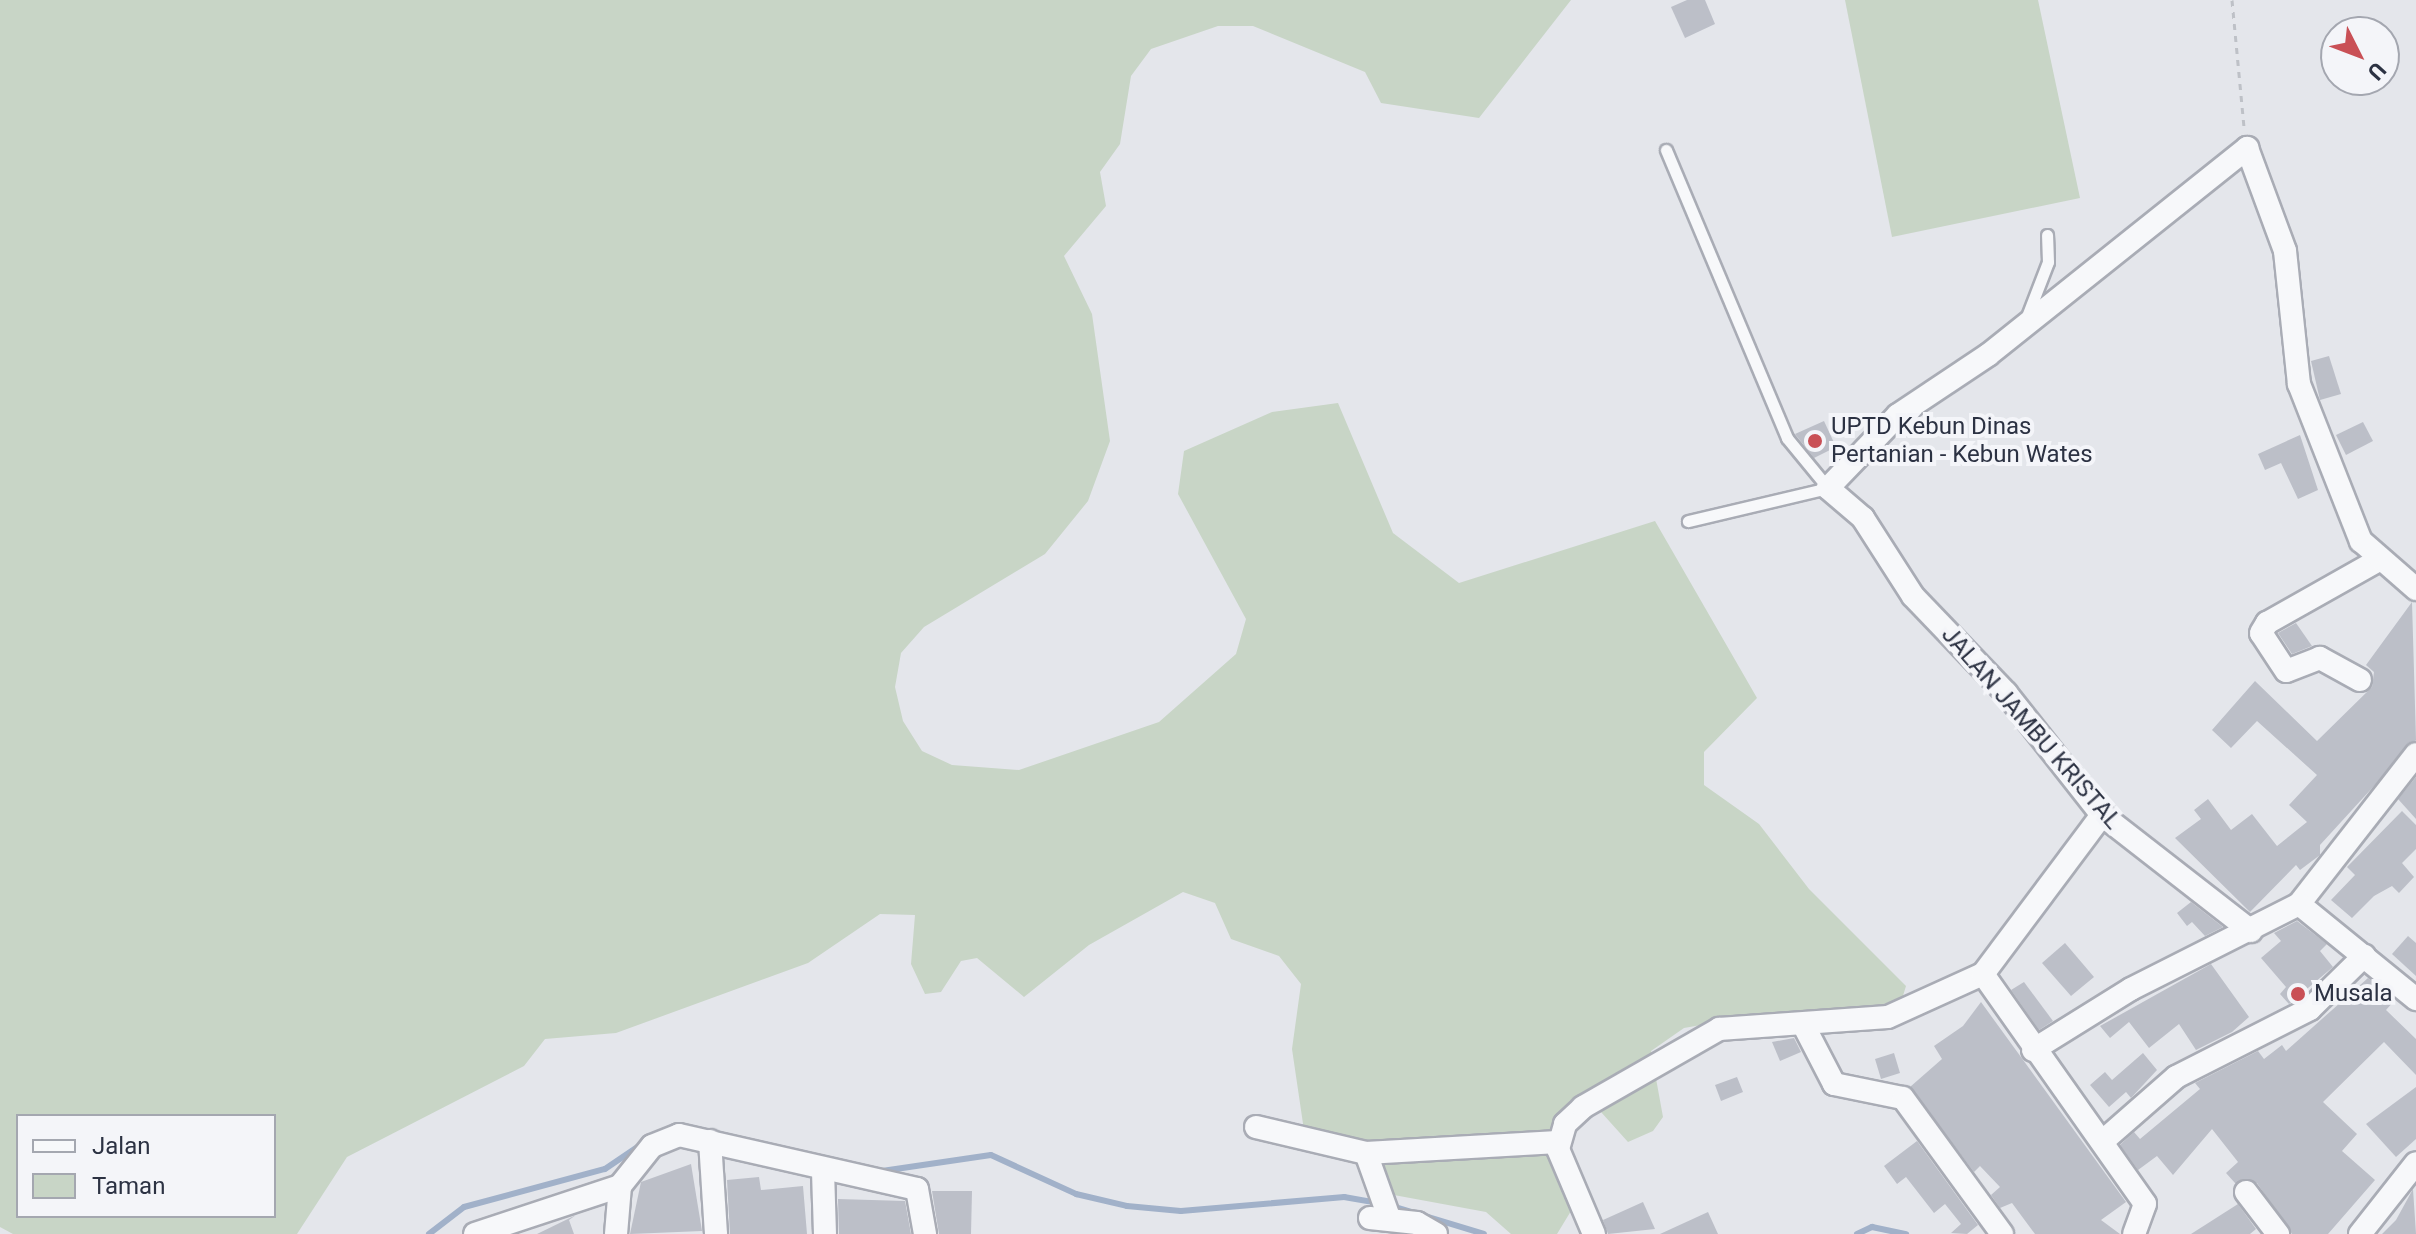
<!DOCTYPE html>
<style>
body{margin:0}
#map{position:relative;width:2416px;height:1234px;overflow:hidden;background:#e4e6eb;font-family:Roboto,sans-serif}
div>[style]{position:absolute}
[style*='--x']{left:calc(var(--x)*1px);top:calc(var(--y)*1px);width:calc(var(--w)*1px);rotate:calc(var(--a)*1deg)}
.green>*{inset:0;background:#c8d5c6}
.stream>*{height:6px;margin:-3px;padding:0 3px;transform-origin:3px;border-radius:3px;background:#a1b1c9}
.building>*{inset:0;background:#bcbfc8}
.path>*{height:3px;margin-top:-1.5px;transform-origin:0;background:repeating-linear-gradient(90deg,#bec1c7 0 6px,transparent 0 12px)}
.roads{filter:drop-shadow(2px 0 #a9acb5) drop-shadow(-2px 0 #a9acb5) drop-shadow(0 2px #a9acb5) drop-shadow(0 -2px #a9acb5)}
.service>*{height:11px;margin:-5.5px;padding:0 5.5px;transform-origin:5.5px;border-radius:5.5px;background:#f7f8fa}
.minor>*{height:22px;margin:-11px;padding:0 11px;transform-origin:11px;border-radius:11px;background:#f7f8fa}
.dots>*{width:22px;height:22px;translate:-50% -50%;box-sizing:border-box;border:4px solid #f4f5f9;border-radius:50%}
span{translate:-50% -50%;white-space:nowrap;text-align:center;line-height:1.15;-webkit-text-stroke:8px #f4f5f9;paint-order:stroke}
.poi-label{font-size:24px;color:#2c3243}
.left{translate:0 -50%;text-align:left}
.street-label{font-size:24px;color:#2c3243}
.legend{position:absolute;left:16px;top:1114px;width:260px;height:104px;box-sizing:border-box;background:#f4f5f9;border:2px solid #a4a7b0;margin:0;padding:10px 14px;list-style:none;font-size:24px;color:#2c3243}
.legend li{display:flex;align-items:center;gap:16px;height:40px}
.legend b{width:40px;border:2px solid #a4a7b0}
.north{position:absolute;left:2320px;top:16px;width:80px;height:80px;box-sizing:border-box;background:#f4f5f9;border:2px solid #a4a7b0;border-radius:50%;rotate:132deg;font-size:22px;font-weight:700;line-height:32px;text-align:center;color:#2c3243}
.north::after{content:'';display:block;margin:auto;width:28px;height:36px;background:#c95056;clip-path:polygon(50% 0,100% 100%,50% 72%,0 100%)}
</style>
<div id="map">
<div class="green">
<div style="clip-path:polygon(evenodd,0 0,1571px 0,1479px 118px,1381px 103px,1365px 72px,1253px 26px,1218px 26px,1151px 49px,1131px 76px,1120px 144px,1100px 172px,1106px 206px,1064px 256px,1092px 314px,1110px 441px,1088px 501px,1045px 554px,924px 627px,901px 653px,895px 687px,903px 721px,922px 751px,952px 765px,1019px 770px,1159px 722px,1236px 654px,1246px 619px,1178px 494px,1184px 451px,1272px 412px,1338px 403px,1393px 533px,1459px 583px,1655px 521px,1757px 698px,1704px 752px,1704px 785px,1759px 824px,1809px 889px,1906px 986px,1902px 999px,1843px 1015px,1758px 1015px,1684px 1028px,1651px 1051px,1663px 1117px,1653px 1131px,1628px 1142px,1601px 1112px,1551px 1129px,1551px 1159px,1571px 1211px,1557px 1234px,1511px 1234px,1486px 1212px,1383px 1193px,1371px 1163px,1306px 1144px,1292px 1049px,1301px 984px,1279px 956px,1231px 939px,1215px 903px,1183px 892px,1089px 945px,1024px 997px,977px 958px,961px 961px,941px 992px,925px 994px,911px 964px,915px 915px,880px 914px,808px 963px,616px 1033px,545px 1039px,524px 1066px,347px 1157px,297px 1234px,13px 1234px,0 1227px,0 0,18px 1116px,274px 1116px,274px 1216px,18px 1216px,18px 1116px)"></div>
<div style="clip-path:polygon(1845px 0,2038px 0,2080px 198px,1892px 237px)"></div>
</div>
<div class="stream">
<div style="--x:882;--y:1171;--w:110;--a:-8.4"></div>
<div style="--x:991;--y:1155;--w:94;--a:24.6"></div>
<div style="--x:1076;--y:1194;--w:52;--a:13.2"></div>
<div style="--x:1127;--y:1206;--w:54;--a:5.3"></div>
<div style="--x:1181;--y:1211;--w:164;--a:-4.9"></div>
<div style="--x:1344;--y:1197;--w:34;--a:10"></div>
<div style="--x:1392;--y:1206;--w:96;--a:16.9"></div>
<div style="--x:429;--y:1234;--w:44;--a:-37.6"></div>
<div style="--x:464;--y:1207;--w:146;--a:-15.1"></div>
<div style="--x:605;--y:1169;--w:41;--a:-34.1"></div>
<div style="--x:1857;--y:1234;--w:17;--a:-25"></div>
<div style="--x:1872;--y:1227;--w:35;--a:12"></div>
</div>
<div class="building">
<div style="clip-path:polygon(1687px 0,1705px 0,1715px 24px,1685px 38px,1671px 7px)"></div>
<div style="clip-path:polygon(2329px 356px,2341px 394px,2320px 400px,2311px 361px)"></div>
<div style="clip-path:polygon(1824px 421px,1836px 447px,1814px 458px,1795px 434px)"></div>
<div style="clip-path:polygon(2363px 422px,2373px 441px,2346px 455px,2336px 435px)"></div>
<div style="clip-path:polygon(2300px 435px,2318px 490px,2298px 499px,2281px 463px,2265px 470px,2258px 454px)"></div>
<div style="clip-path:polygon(2412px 602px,2416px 740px,2320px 845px,2320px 855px,2300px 870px,2296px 865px,2250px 912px,2175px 838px,2201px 819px,2194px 810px,2208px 799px,2231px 830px,2252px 814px,2277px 846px,2307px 822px,2289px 805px,2317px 775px,2257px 721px,2231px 748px,2212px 730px,2255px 681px,2317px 741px,2372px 687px,2374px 672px,2366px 665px)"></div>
<div style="clip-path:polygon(2296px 623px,2312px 646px,2292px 654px,2278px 633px)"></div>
<div style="clip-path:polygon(2416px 777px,2416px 819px,2398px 799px)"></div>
<div style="clip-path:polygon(2402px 811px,2416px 825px,2416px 849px,2402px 863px,2414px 877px,2399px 893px,2392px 886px,2374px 896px,2352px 918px,2331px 900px,2355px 875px,2347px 867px)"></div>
<div style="clip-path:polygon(2191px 902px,2223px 927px,2205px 936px,2192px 922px,2187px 926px,2177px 913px)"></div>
<div style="clip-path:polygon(2297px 921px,2327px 944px,2320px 951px,2333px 967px,2289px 1004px,2280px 994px,2286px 987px,2261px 958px,2281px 941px,2274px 933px)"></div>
<div style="clip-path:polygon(2408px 936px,2416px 943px,2416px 976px,2392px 954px)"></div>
<div style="clip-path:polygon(2065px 943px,2094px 977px,2071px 996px,2042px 963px)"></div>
<div style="clip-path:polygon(2211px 964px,2249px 1017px,2232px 1032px,2196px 1050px,2179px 1024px,2149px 1048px,2129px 1022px,2110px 1038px,2100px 1026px)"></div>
<div style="clip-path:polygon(2368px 978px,2395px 1000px,2386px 1010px,2416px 1039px,2416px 1075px,2384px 1042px,2323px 1102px,2357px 1134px,2342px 1151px,2375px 1180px,2328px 1234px,2292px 1234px,2257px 1183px,2235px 1183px,2226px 1173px,2238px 1162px,2212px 1129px,2173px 1175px,2157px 1156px,2138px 1170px,2120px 1145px,2134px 1132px,2140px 1139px,2200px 1089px,2195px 1083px,2258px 1051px,2264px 1059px,2282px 1045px,2286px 1051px)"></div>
<div style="clip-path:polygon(2024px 982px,2053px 1021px,2039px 1030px,2011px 990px)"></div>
<div style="clip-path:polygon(1981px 1002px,2126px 1202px,2101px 1220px,2120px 1234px,2035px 1234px,2012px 1203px,2000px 1208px,1991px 1195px,2000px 1187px,1980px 1166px,1974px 1172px,1910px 1087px,1942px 1059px,1934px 1046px,1963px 1026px)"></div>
<div style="clip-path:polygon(1794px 1038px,1801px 1052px,1780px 1061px,1772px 1042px)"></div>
<div style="clip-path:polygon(1894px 1053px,1900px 1073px,1881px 1079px,1875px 1059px)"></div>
<div style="clip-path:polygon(2143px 1053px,2157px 1070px,2131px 1098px,2126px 1092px,2109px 1107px,2090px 1085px,2105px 1072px,2112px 1080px)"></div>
<div style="clip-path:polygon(1737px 1077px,1743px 1092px,1721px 1101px,1715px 1085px)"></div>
<div style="clip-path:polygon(2416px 1087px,2416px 1139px,2396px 1157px,2366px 1124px)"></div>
<div style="clip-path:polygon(1917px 1141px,1978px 1225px,1967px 1234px,1951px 1233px,1961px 1224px,1945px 1204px,1934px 1213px,1906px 1177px,1897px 1184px,1884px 1166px)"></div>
<div style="clip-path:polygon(691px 1164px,702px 1231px,630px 1234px,641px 1182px)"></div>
<div style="clip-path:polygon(759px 1177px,761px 1190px,803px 1186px,807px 1234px,730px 1234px,727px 1180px)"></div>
<div style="clip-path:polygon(2413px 1189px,2416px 1234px,2382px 1234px,2396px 1220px)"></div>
<div style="clip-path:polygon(932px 1191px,972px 1191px,971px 1234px,939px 1234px)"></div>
<div style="clip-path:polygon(838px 1199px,905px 1201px,911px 1234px,839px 1234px)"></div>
<div style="clip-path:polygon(1643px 1202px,1655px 1229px,1608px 1234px,1603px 1220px)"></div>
<div style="clip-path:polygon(2238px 1204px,2256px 1229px,2250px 1234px,2191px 1234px)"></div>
<div style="clip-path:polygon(1708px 1212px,1718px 1234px,1660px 1234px)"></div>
<div style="clip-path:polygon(576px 1215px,569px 1220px,574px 1234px,537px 1234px)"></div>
</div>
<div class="path">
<div style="--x:2232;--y:0;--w:128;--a:84.6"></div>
</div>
<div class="roads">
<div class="service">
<div style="--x:1666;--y:150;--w:312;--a:67.2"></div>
<div style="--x:1787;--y:438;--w:65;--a:50.6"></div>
<div style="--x:1828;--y:488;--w:144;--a:166.7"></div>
<div style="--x:2026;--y:319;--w:61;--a:-68.9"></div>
<div style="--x:2048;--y:262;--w:27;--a:-92"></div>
</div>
<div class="minor">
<div style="--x:2360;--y:680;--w:46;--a:-151.2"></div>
<div style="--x:2320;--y:658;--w:36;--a:159"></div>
<div style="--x:2286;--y:671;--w:45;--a:-123.3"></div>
<div style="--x:2261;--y:633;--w:12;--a:-59"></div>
<div style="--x:2267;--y:623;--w:126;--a:-29.4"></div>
<div style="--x:2299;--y:904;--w:190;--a:-52"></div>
<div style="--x:2251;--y:931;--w:189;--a:-142.1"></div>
<div style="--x:2102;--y:815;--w:155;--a:-128.2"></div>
<div style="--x:2006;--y:693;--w:134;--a:-133.8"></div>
<div style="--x:1913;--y:596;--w:93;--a:-122.7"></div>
<div style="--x:1863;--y:518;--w:46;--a:-139.4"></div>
<div style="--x:1828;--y:488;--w:101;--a:-46.2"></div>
<div style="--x:1898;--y:415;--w:108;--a:-33.7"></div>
<div style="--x:1988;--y:355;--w:332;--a:-38.6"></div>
<div style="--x:2247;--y:148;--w:110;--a:69.7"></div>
<div style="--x:2285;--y:251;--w:134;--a:84"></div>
<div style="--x:2299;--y:384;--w:169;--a:68.5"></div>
<div style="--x:2361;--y:541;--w:73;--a:41.1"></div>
<div style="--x:1983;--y:974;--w:281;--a:54.8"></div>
<div style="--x:2145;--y:1204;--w:32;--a:110"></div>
<div style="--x:1805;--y:1028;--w:63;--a:62.6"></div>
<div style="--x:1834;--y:1084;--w:70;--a:11.5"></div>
<div style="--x:1903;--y:1098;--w:168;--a:53.9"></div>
<div style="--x:2033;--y:1050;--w:115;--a:-31.9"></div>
<div style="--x:2131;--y:989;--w:188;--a:-26.8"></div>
<div style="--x:2299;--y:904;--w:151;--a:39.1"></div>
<div style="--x:1256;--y:1127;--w:113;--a:13.3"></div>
<div style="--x:1366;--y:1153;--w:192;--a:-3.3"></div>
<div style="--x:710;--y:1141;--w:93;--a:86.3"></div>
<div style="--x:2103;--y:1141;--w:97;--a:-41.2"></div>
<div style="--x:2176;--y:1077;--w:150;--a:-26.9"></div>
<div style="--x:2310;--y:1009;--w:76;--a:-44.5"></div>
<div style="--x:1366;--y:1153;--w:71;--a:70.3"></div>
<div style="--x:823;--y:1171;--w:63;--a:88.2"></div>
<div style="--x:2246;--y:1192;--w:53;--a:52.7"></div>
<div style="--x:1370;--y:1218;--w:47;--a:6.1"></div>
<div style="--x:1417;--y:1223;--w:22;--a:30"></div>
<div style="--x:475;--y:1234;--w:153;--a:-18.3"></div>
<div style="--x:620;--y:1186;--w:51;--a:-51.3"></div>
<div style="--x:652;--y:1146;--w:29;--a:-22"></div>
<div style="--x:679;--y:1135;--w:244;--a:12.8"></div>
<div style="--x:917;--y:1189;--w:46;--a:79.9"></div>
<div style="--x:616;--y:1234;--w:48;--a:-85.2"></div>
<div style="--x:1594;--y:1234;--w:92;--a:-113"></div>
<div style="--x:1558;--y:1149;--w:26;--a:-74"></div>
<div style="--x:1565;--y:1124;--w:25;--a:-43"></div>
<div style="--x:1583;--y:1107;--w:157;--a:-29.8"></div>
<div style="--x:1719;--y:1029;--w:169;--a:-4.1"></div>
<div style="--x:1888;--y:1017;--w:104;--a:-24.4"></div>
<div style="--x:1983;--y:974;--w:199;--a:-53.2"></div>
<div style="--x:2360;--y:1234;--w:90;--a:-51.7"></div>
</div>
</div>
<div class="dots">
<div style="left:1815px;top:441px;background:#c95056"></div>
<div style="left:2298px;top:994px;background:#c95056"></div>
</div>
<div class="poi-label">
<span class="left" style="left:1831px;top:441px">UPTD Kebun Dinas<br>Pertanian - Kebun Wates</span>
<span class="left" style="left:2314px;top:994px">Musala</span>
</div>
<div class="street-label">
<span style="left:2031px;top:728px;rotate:49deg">JALAN JAMBU KRISTAL</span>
</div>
<ul class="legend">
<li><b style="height:10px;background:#f7f8fa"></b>Jalan</li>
<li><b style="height:22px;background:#c8d5c6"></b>Taman</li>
</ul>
<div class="north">U</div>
</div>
